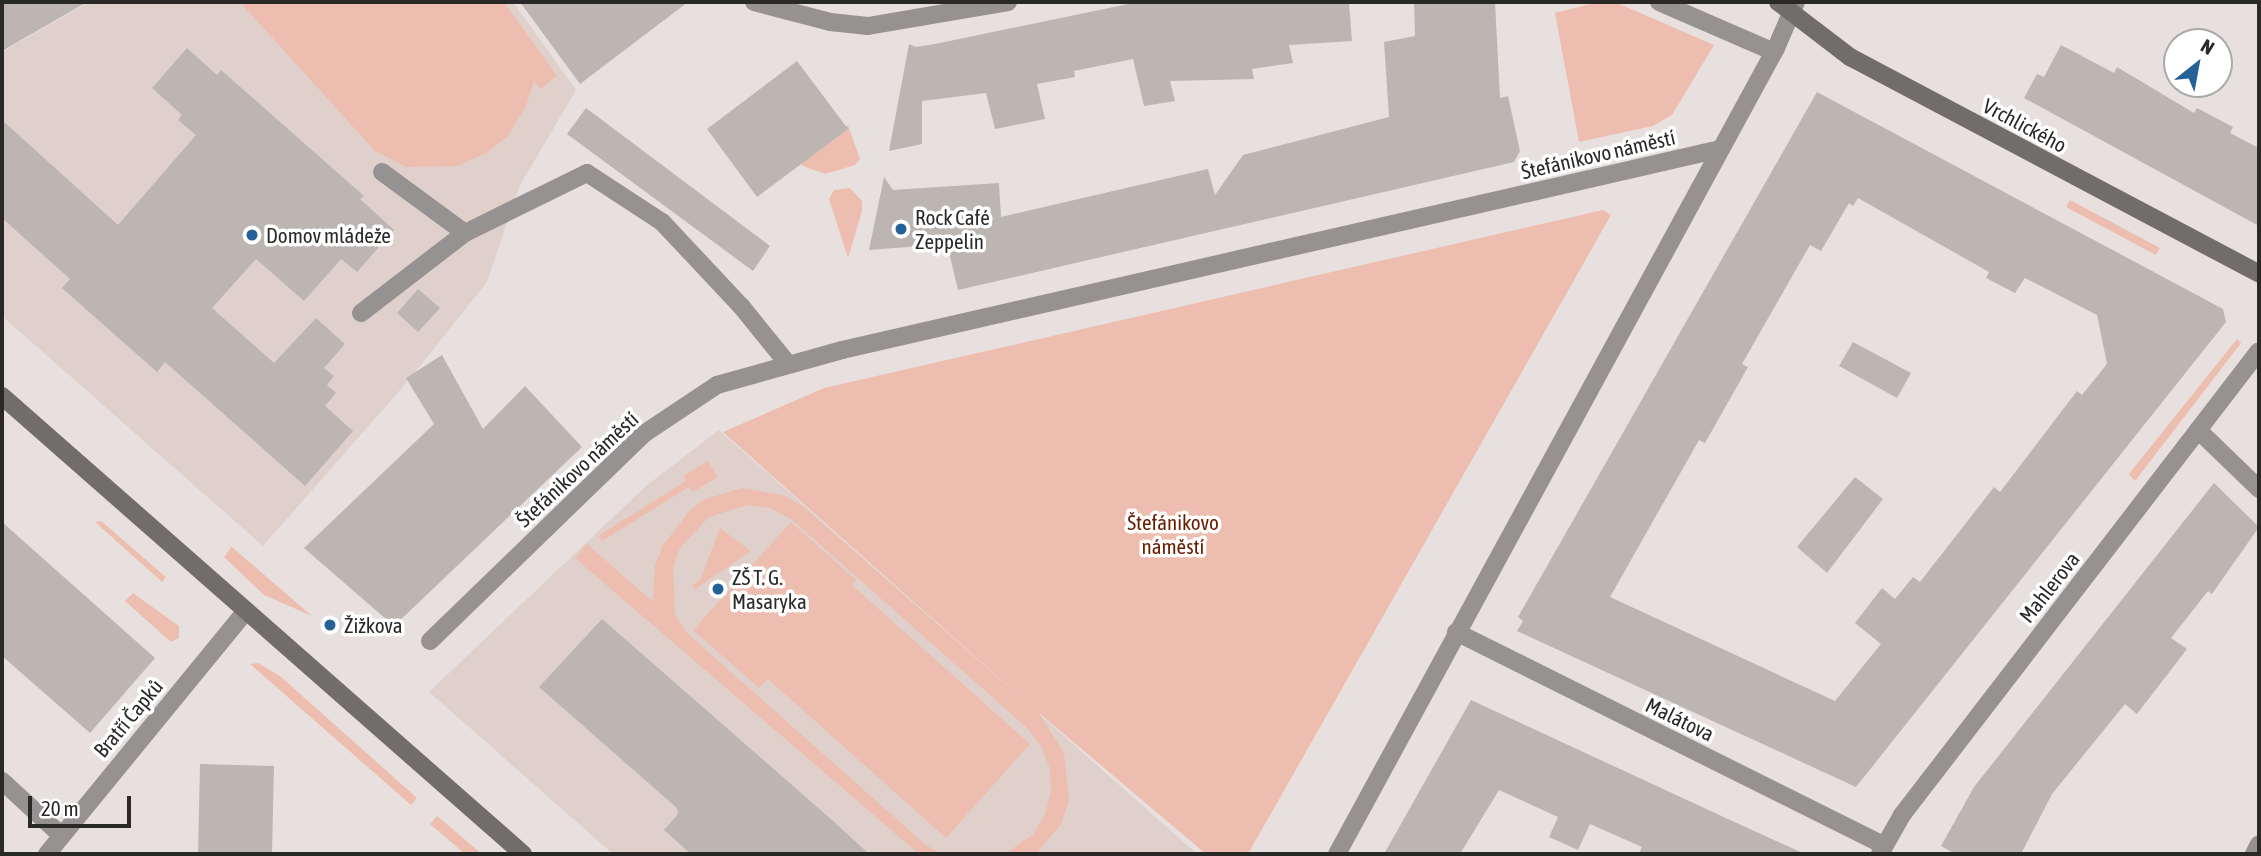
<!DOCTYPE html>
<meta charset="utf-8">
<style>
body{margin:0}
#map{position:relative;width:2261px;height:856px;overflow:hidden;background:#e8e0de;font-family:"Asap Condensed",sans-serif}
div>[style]{position:absolute}
[style*='--x']{left:calc(var(--x)*1px);top:calc(var(--y)*1px);width:calc(var(--w)*1px);rotate:calc(var(--a)*1deg)}
.built>*{inset:0;background:#dfd0cb}
.green>*{inset:0;background:#edbeaf}
.building>*{inset:0;background:#bcb5b2}
.lane>*{height:18px;margin:-9px;padding:0 9px;transform-origin:9px;border-radius:9px;background:#969291}
.street>*{height:18px;margin:-9px;padding:0 9px;transform-origin:9px;border-radius:9px;background:#969291}
.secondary>*{height:18px;margin:-9px;padding:0 9px;transform-origin:9px;border-radius:9px;background:#716d6b}
.dots>*{width:19px;height:19px;translate:-50% -50%;box-sizing:border-box;border:4px solid #fff;border-radius:50%}
span{translate:-50% -50%;white-space:nowrap;text-align:center;line-height:1.15;-webkit-text-stroke:7px #fff;paint-order:stroke}
.street-label{font-size:21px;color:#2b2928}
.poi-label{font-size:21px;color:#2b2928}
.left{translate:0 -50%;text-align:left}
.park-label{font-size:21px;color:#681d00}
.frame{position:absolute;inset:0;border:4px solid #2b2928;pointer-events:none}
.north{position:absolute;left:2163px;top:28px;width:70px;height:70px;box-sizing:border-box;background:#fff;border:2px solid #aaa9a9;border-radius:50%;rotate:31deg;font-size:19px;font-weight:700;line-height:28px;text-align:center;color:#2b2928}
.north::after{content:'';display:block;margin:auto;width:24px;height:32px;background:#236197;clip-path:polygon(50% 0,100% 100%,50% 72%,0 100%)}
.scale{position:absolute;left:28px;top:796px;width:103px;height:32px;box-sizing:border-box;border:4px solid #2b2928;border-top:0;padding-left:9px;font-size:21px;line-height:24px;white-space:nowrap;color:#2b2928;-webkit-text-stroke:5px #fff;paint-order:stroke}
</style>
<div id="map">
<div class="built">
<div style="clip-path:polygon(89px 2px,513px 2px,576px 90px,519px 187px,487px 282px,408px 381px,263px 546px,2px 316px,2px 52px)"></div>
<div style="clip-path:polygon(719px 430px,1197px 854px,613px 854px,429px 692px,646px 486px)"></div>
</div>
<div class="green">
<div style="clip-path:polygon(240px 2px,504px 2px,557px 76px,540px 89px,534px 81px,526px 106px,508px 136px,486px 153px,457px 166px,406px 167px,374px 150px)"></div>
<div style="clip-path:polygon(1598px 2px,1615px 2px,1714px 45px,1672px 115px,1653px 126px,1579px 142px,1555px 13px)"></div>
<div style="clip-path:polygon(848px 125px,860px 159px,855px 165px,825px 174px,803px 166px,800px 162px)"></div>
<div style="clip-path:polygon(850px 188px,862px 201px,862px 211px,848px 258px,829px 199px,834px 190px)"></div>
<div style="clip-path:polygon(2070px 200px,2160px 248px,2156px 255px,2066px 207px)"></div>
<div style="clip-path:polygon(1603px 210px,1611px 215px,1248px 854px,1206px 854px,1039px 713px,1064px 753px,1069px 800px,1061px 824px,1036px 854px,1005px 854px,1033px 834px,1045px 814px,1051px 792px,1050px 769px,1041px 746px,1026px 727px,791px 519px,770px 508px,748px 505px,709px 517px,680px 548px,673px 567px,675px 614px,686px 632px,926px 845px,942px 854px,919px 854px,575px 558px,587px 544px,653px 602px,655px 566px,663px 545px,690px 510px,705px 499px,742px 488px,783px 495px,804px 507px,1026px 702px,723px 432px,824px 388px)"></div>
<div style="clip-path:polygon(2237px 339px,2241px 343px,2135px 481px,2129px 474px)"></div>
<div style="clip-path:polygon(708px 461px,718px 477px,693px 492px,689px 487px,602px 541px,598px 536px,686px 481px,683px 476px)"></div>
<div style="clip-path:polygon(101px 521px,166px 577px,162px 582px,95px 522px)"></div>
<div style="clip-path:polygon(791px 522px,856px 580px,852px 585px,1030px 744px,946px 838px,768px 679px,759px 688px,693px 630px)"></div>
<div style="clip-path:polygon(720px 528px,751px 551px,694px 590px,692px 585px,700px 580px)"></div>
<div style="clip-path:polygon(232px 546px,232px 547px,312px 616px,264px 595px,224px 557px)"></div>
<div style="clip-path:polygon(133px 593px,179px 626px,179px 638px,171px 642px,125px 601px)"></div>
<div style="clip-path:polygon(258px 663px,280px 676px,417px 798px,411px 805px,250px 664px)"></div>
<div style="clip-path:polygon(437px 816px,482px 854px,465px 854px,430px 824px)"></div>
</div>
<div class="building">
<div style="clip-path:polygon(2px 2px,87px 2px,2px 51px)"></div>
<div style="clip-path:polygon(520px 2px,688px 2px,580px 84px)"></div>
<div style="clip-path:polygon(1138px 2px,1349px 2px,1352px 41px,1289px 45px,1293px 63px,1252px 69px,1254px 79px,1170px 81px,1175px 101px,1144px 106px,1133px 59px,1074px 71px,1075px 77px,1037px 84px,1045px 119px,995px 129px,986px 93px,922px 101px,922px 144px,889px 151px,909px 44px,916px 47px,935px 44px)"></div>
<div style="clip-path:polygon(1414px 2px,1495px 2px,1500px 98px,1508px 96px,1520px 151px,1514px 162px,958px 290px,947px 244px,869px 250px,884px 177px,893px 190px,999px 183px,1001px 217px,1208px 169px,1215px 195px,1243px 155px,1389px 117px,1384px 42px,1415px 36px)"></div>
<div style="clip-path:polygon(2061px 45px,2114px 73px,2117px 67px,2194px 113px,2197px 108px,2233px 127px,2230px 133px,2259px 148px,2259px 226px,2024px 98px,2037px 74px,2044px 77px)"></div>
<div style="clip-path:polygon(187px 48px,217px 75px,221px 70px,364px 196px,360px 199px,394px 230px,357px 272px,341px 259px,304px 301px,256px 259px,212px 308px,274px 363px,316px 318px,345px 344px,324px 368px,334px 376px,327px 385px,336px 393px,325px 406px,353px 431px,305px 486px,165px 362px,157px 372px,62px 288px,70px 279px,2px 218px,2px 120px,118px 225px,196px 135px,178px 120px,182px 115px,152px 88px)"></div>
<div style="clip-path:polygon(797px 61px,848px 129px,757px 197px,707px 129px)"></div>
<div style="clip-path:polygon(evenodd,1817px 92px,2223px 309px,2226px 322px,1856px 787px,1517px 631px,1523px 621px,1518px 617px,1817px 92px,1858px 198px,1989px 272px,1986px 278px,2015px 293px,2025px 278px,2097px 315px,2107px 364px,2082px 395px,2077px 391px,2000px 492px,1994px 487px,1920px 582px,1913px 577px,1895px 599px,1882px 588px,1855px 623px,1881px 644px,1835px 701px,1610px 597px,1699px 440px,1705px 443px,1748px 367px,1742px 364px,1810px 245px,1821px 251px,1849px 203px,1853px 206px,1858px 198px)"></div>
<div style="clip-path:polygon(586px 108px,770px 246px,753px 271px,567px 134px)"></div>
<div style="clip-path:polygon(418px 289px,440px 308px,418px 332px,397px 313px)"></div>
<div style="clip-path:polygon(1853px 342px,1911px 373px,1897px 398px,1839px 366px)"></div>
<div style="clip-path:polygon(442px 355px,483px 429px,525px 386px,582px 447px,394px 626px,304px 548px,434px 424px,406px 378px)"></div>
<div style="clip-path:polygon(1855px 477px,1883px 499px,1827px 573px,1797px 547px)"></div>
<div style="clip-path:polygon(2214px 483px,2259px 527px,2212px 594px,2208px 591px,2171px 638px,2187px 649px,2137px 714px,2125px 704px,2052px 794px,2021px 854px,1955px 854px,1941px 846px,1974px 787px)"></div>
<div style="clip-path:polygon(2px 522px,155px 658px,90px 733px,2px 656px)"></div>
<div style="clip-path:polygon(602px 619px,832px 820px,869px 854px,691px 854px,664px 830px,678px 814px,677px 808px,539px 687px)"></div>
<div style="clip-path:polygon(1471px 700px,1728px 819px,1805px 854px,1639px 854px,1642px 847px,1590px 824px,1578px 850px,1549px 837px,1558px 817px,1499px 790px,1460px 854px,1384px 854px)"></div>
<div style="clip-path:polygon(200px 764px,274px 766px,272px 854px,198px 854px)"></div>
</div>
<div class="lane">
<div style="--x:382;--y:172;--w:103;--a:36.3"></div>
<div style="--x:361;--y:313;--w:131;--a:-37.6"></div>
<div style="--x:465;--y:233;--w:136;--a:-26.2"></div>
<div style="--x:587;--y:173;--w:90;--a:33.2"></div>
<div style="--x:662;--y:222;--w:115;--a:46.8"></div>
<div style="--x:741;--y:306;--w:75;--a:51"></div>
</div>
<div class="street">
<div style="--x:754;--y:2;--w:79;--a:14.7"></div>
<div style="--x:830;--y:22;--w:38;--a:6"></div>
<div style="--x:868;--y:26;--w:142;--a:-9.7"></div>
<div style="--x:1659;--y:2;--w:125;--a:23.5"></div>
<div style="--x:2198;--y:430;--w:85;--a:44"></div>
<div style="--x:1456;--y:632;--w:478;--a:26.5"></div>
<div style="--x:430;--y:641;--w:299;--a:-44.1"></div>
<div style="--x:645;--y:433;--w:87;--a:-33.7"></div>
<div style="--x:717;--y:385;--w:130;--a:-15.6"></div>
<div style="--x:842;--y:350;--w:901;--a:-12.89"></div>
<div style="--x:2;--y:781;--w:80;--a:42.5"></div>
<div style="--x:47;--y:854;--w:314;--a:-50.7"></div>
<div style="--x:1337;--y:854;--w:918;--a:-61.42"></div>
<div style="--x:1776;--y:48;--w:50;--a:-66.5"></div>
<div style="--x:1880;--y:854;--w:45;--a:-60.6"></div>
<div style="--x:1902;--y:815;--w:585;--a:-52.43"></div>
<div style="--x:2254;--y:854;--w:11;--a:-63"></div>
</div>
<div class="secondary">
<div style="--x:1778;--y:2;--w:91;--a:37.4"></div>
<div style="--x:1850;--y:57;--w:463;--a:27.9"></div>
<div style="--x:2;--y:396;--w:694;--a:41.32"></div>
</div>
<div class="dots">
<div style="left:901px;top:229px;background:#236197"></div>
<div style="left:252px;top:235px;background:#236197"></div>
<div style="left:718px;top:589px;background:#236197"></div>
<div style="left:330px;top:625px;background:#236197"></div>
</div>
<div class="street-label">
<span style="left:2025px;top:125px;rotate:28deg">Vrchlického</span>
<span style="left:1598px;top:154px;rotate:-13deg">Štefánikovo náměstí</span>
<span style="left:577px;top:469px;rotate:-43deg">Štefánikovo náměstí</span>
<span style="left:2049px;top:587px;rotate:-52deg">Mahlerova</span>
<span style="left:128px;top:718px;rotate:-50deg">Bratří Čapků</span>
<span style="left:1680px;top:719px;rotate:26deg">Malátova</span>
</div>
<div class="poi-label">
<span class="left" style="left:915px;top:229px">Rock Café<br>Zeppelin</span>
<span class="left" style="left:266px;top:235px">Domov mládeže</span>
<span class="left" style="left:732px;top:589px">ZŠ T. G.<br>Masaryka</span>
<span class="left" style="left:344px;top:625px">Žižkova</span>
</div>
<div class="park-label">
<span style="left:1173px;top:534px">Štefánikovo<br>náměstí</span>
</div>
<div class="frame"></div>
<div class="north">N</div>
<div class="scale">20 m</div>
</div>
